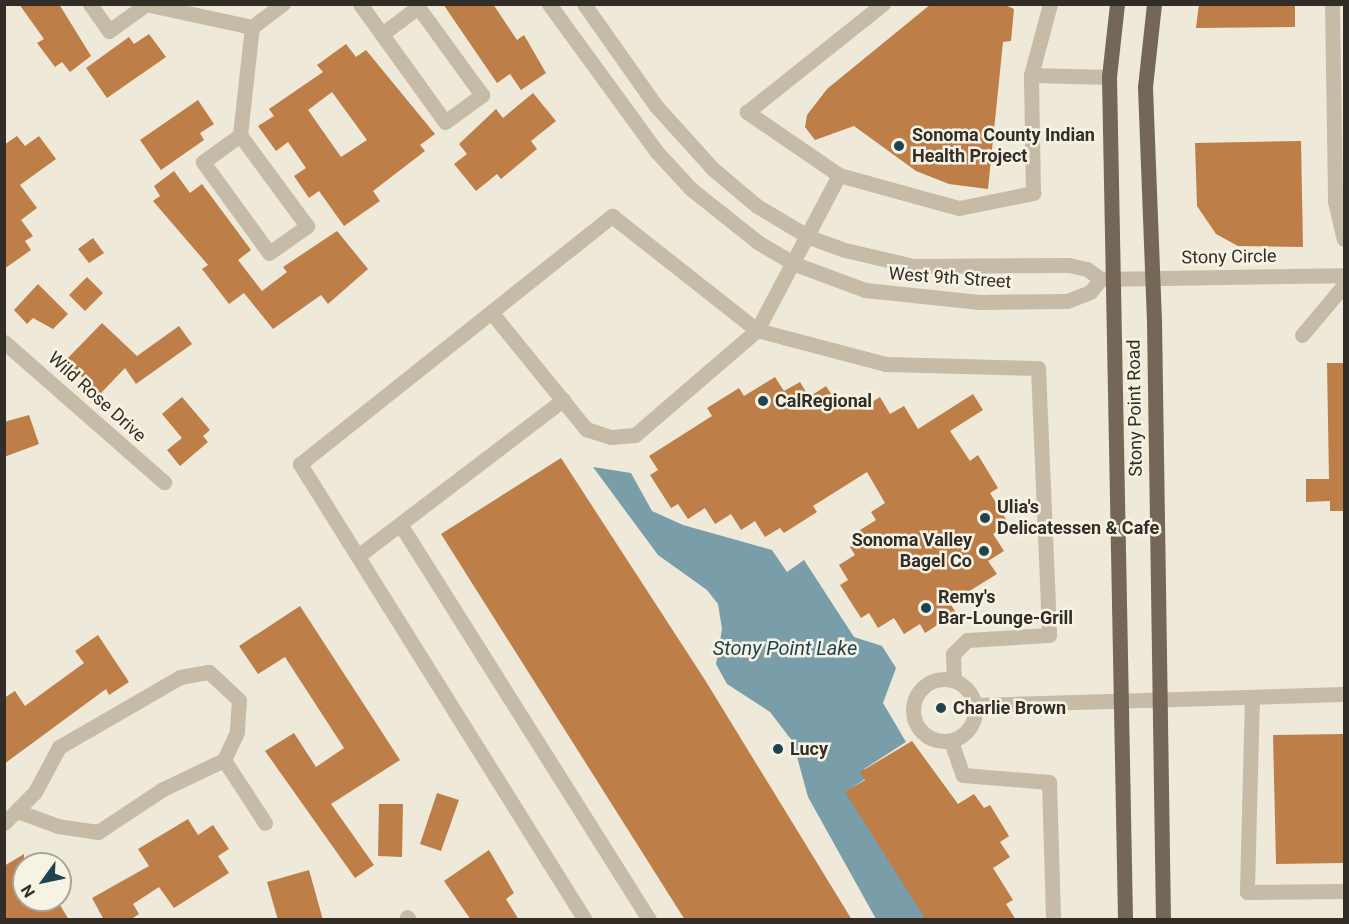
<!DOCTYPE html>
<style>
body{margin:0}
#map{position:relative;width:1349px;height:924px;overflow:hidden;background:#efe9d9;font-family:Roboto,sans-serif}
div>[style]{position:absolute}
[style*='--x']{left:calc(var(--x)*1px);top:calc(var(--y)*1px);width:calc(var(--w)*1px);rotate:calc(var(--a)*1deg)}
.water>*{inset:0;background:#7a9daa}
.building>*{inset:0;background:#be7e48}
.minor>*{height:15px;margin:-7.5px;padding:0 7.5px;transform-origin:7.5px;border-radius:7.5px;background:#c6bba6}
.minor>.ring{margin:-7.5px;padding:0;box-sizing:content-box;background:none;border:15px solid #c6bba6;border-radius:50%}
.major>*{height:15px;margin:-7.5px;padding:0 7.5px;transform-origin:7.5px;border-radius:7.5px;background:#746758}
.dots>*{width:16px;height:16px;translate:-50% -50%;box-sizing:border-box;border:3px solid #f7f3e4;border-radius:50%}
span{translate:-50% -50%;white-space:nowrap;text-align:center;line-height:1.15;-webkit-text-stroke:5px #f7f3e4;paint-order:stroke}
.poi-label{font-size:18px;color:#322d26;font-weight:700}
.left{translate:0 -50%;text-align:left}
.right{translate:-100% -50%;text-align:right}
.street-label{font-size:18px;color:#322d26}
.water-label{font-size:20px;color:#1f4351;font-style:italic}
.frame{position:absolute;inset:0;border:6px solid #322d26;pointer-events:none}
.north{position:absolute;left:12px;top:852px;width:60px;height:60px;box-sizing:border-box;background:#f7f3e4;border:2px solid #a8a498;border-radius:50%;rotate:237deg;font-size:16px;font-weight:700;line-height:24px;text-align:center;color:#322d26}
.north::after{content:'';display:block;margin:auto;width:21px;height:27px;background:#1f4351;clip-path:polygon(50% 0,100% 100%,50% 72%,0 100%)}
</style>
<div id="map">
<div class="water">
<div style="clip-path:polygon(593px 467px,631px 473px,652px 511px,683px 525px,772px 550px,787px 572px,804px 560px,854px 637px,882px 646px,896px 668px,883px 703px,906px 742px,864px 769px,868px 777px,849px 790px,930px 919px,876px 919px,808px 797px,793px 742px,770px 712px,727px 684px,716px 664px,722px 629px,718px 604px,707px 590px,658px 555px)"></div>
</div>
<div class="building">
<div style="clip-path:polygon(19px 4px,59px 4px,91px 56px,70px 72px,62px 62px,55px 67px,37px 43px,44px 39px)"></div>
<div style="clip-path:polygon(443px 4px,493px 4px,517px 40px,524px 35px,546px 73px,521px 90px,510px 74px,497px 83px)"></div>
<div style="clip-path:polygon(931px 4px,1003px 4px,1014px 9px,1011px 41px,1003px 42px,988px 189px,949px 184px,916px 171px,854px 126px,815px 140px,805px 127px,807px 115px,827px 89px)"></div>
<div style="clip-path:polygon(1199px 4px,1295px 4px,1295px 27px,1196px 28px)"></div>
<div style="clip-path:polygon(149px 34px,166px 57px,107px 98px,86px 68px,129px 37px,134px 44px)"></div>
<div style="clip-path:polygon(evenodd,346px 44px,356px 57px,366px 50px,435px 134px,420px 145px,425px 151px,373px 191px,380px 201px,344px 226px,319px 191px,309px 198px,294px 176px,306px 168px,288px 142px,276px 151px,258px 126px,274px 116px,269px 109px,323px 72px,317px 65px,346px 44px,332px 92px,367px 140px,341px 157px,308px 110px,332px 92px)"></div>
<div style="clip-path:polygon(533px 93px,556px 121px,531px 141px,537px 149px,501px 179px,497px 174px,476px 191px,454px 164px,467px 154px,459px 144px,496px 109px,503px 118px)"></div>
<div style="clip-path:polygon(198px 100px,214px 124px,200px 133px,204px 140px,161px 170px,140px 140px)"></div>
<div style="clip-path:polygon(17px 136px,25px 146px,39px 136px,56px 159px,20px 185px,37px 208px,21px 220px,33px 236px,25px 241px,31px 250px,4px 269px,4px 145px)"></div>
<div style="clip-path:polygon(1301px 141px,1303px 247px,1238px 246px,1216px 234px,1197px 206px,1195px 143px)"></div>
<div style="clip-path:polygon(174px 171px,190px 193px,202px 184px,251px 250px,238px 260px,262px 291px,287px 272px,283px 267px,337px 231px,368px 269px,328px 304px,321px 295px,273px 329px,244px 293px,229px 304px,202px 269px,208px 265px,153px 201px,160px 196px,154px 186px)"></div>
<div style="clip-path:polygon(93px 238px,104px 253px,89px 263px,78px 249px)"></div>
<div style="clip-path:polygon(87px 277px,103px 293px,85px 311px,69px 295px)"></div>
<div style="clip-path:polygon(38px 284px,68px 314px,53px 329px,33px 318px,27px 324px,14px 310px)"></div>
<div style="clip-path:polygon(102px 323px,137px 356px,179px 326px,192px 344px,136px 384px,125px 368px,100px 394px,65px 361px)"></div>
<div style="clip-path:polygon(1327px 363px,1344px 363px,1344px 511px,1330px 511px,1330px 501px,1306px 502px,1306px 479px,1329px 479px)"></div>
<div style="clip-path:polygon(775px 377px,784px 391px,800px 382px,809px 397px,826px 386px,837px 403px,852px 394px,861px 409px,880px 397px,890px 414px,904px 406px,918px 429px,973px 394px,983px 410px,950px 431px,970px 461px,978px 455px,998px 488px,990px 493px,1009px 524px,993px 534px,1004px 551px,988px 561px,997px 574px,950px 603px,956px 613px,925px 633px,920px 624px,904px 634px,894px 618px,878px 628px,869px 613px,861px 618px,840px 585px,848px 580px,839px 565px,855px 555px,850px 547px,865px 537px,860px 530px,876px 520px,871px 512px,885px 503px,867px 472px,813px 506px,817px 512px,784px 533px,780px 528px,765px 537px,755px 521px,741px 530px,731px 514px,715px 524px,705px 508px,688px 519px,678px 504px,671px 508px,650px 475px,658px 470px,649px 456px,712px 416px,707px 408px,739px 388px,744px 396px)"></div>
<div style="clip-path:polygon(182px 397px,210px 430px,203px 436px,208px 442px,180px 466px,167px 450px,182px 438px,162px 414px)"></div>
<div style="clip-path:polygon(29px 415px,39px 444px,4px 457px,4px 422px)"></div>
<div style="clip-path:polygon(561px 458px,705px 680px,852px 920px,685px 920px,441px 534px)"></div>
<div style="clip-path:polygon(300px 606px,400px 760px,331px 804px,374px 865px,355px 878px,265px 751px,294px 733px,316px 767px,344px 748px,285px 657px,258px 674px,239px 646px)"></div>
<div style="clip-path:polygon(98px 635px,129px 682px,109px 695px,106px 689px,4px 764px,4px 698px,15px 691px,25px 706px,84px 663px,75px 651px)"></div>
<div style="clip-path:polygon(1344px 734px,1344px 863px,1276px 864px,1273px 735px)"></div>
<div style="clip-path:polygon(912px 741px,958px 804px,974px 794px,984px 808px,990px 805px,1009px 836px,1000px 842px,1010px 857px,993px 868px,1013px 900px,1006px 904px,1016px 920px,926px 920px,845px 792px,865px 780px,860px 772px)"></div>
<div style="clip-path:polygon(437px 793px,459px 800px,441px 851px,420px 844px)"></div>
<div style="clip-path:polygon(379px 804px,403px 804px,402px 857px,378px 856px)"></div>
<div style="clip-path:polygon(188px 819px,198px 835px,213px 825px,229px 849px,218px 856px,229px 873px,174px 908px,159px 887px,133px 904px,139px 914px,130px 920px,104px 920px,92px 898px,149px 866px,138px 849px)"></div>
<div style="clip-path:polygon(489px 850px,514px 893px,506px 899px,519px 920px,471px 920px,444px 881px)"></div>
<div style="clip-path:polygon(24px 854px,24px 900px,57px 900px,69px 920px,4px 920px,4px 866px)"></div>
<div style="clip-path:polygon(309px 870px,323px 920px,278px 920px,267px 882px)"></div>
</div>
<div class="minor">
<div style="--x:90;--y:4;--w:33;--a:55"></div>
<div style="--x:109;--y:31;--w:44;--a:-35.8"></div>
<div style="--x:145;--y:4;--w:109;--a:12.1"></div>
<div style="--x:252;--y:27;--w:39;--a:-37"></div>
<div style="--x:360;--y:4;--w:145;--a:54.2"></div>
<div style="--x:445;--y:122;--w:46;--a:-36.1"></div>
<div style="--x:482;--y:95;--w:109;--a:-126"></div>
<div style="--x:418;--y:7;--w:45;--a:143.1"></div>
<div style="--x:549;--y:4;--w:182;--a:53.9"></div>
<div style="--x:656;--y:151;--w:52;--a:47.4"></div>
<div style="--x:691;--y:189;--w:87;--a:38.5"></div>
<div style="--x:759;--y:243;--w:42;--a:30.3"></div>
<div style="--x:795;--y:264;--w:75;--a:20.4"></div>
<div style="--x:865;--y:290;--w:115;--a:6"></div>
<div style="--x:979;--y:302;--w:88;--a:-0.7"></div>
<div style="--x:1067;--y:301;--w:25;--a:-21"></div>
<div style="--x:1090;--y:292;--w:17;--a:-50"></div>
<div style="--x:584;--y:4;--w:125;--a:54.8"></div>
<div style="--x:656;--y:106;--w:85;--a:47.9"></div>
<div style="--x:713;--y:169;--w:57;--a:40.1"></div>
<div style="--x:757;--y:206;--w:61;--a:30.8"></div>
<div style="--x:809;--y:237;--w:38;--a:20"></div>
<div style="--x:845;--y:250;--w:70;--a:13.2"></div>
<div style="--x:913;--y:266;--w:156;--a:-0.4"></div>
<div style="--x:1069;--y:265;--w:18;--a:13"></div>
<div style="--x:1087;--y:269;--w:17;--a:36"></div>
<div style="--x:1101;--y:279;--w:243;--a:-0.9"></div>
<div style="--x:1332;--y:4;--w:197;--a:89.1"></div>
<div style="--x:1031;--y:75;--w:78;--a:1.5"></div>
<div style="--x:240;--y:135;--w:46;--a:143.9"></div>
<div style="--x:203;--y:162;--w:112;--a:54"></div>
<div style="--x:269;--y:253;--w:47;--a:-35.4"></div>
<div style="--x:307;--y:226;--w:113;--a:-126.4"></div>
<div style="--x:240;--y:135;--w:109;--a:-83.7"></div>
<div style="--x:839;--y:175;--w:112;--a:-145.6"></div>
<div style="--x:747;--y:112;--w:174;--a:-38.5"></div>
<div style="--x:1344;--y:199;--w:9;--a:167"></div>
<div style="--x:1335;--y:201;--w:39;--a:77"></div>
<div style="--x:491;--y:312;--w:151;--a:50.9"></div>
<div style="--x:586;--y:429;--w:26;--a:18"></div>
<div style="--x:611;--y:437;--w:24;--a:-5"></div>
<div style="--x:635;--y:435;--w:161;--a:-40.7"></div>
<div style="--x:757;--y:330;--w:175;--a:-62.1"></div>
<div style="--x:839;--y:175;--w:124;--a:15.4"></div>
<div style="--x:959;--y:208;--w:76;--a:-11.5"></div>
<div style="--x:1033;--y:193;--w:118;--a:-91"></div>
<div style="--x:1031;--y:75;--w:73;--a:-75"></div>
<div style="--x:1302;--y:335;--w:65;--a:-50"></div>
<div style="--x:4;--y:342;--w:213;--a:41.2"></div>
<div style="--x:400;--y:524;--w:468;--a:57.8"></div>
<div style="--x:358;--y:556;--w:258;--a:-37.3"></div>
<div class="ring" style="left:913px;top:679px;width:47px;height:47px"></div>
<div style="--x:1252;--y:697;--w:195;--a:91.5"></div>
<div style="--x:1247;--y:892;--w:97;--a:-0.6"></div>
<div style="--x:975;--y:705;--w:369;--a:-1.7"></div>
<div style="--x:951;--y:741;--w:36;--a:71"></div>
<div style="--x:963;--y:775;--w:86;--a:4.7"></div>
<div style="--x:1049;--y:782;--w:138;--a:88.3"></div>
<div style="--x:224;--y:760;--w:75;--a:56.9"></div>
<div style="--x:4;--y:823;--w:44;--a:-45"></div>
<div style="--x:35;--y:792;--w:51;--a:-61.9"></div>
<div style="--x:59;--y:747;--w:140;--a:-30"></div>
<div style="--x:180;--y:677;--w:29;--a:-10"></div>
<div style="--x:209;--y:672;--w:41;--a:43"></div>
<div style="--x:239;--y:700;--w:32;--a:94"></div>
<div style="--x:237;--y:732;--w:31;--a:115"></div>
<div style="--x:224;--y:760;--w:68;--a:154.6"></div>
<div style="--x:163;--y:789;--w:78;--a:146.5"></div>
<div style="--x:98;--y:832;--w:40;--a:-171.5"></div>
<div style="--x:58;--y:826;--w:40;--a:-159.8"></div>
<div style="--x:407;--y:917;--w:4;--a:56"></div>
<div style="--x:585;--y:920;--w:538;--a:-122.01"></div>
<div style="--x:300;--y:464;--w:399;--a:-38.5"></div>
<div style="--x:612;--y:216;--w:184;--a:38.2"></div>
<div style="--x:757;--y:330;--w:133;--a:14.8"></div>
<div style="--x:886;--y:364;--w:152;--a:1.5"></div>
<div style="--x:1038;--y:368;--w:267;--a:87.6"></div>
<div style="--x:1049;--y:635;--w:82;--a:176.5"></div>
<div style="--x:967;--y:640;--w:20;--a:135"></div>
<div style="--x:953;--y:654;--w:26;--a:88"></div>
</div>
<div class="major">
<div style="--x:1117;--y:4;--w:73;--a:96.3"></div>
<div style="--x:1109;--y:77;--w:843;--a:88.91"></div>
<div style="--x:1154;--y:4;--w:83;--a:96.2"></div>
<div style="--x:1145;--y:87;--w:234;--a:87.8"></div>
<div style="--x:1154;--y:321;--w:599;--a:89.14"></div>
</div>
<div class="dots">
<div style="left:899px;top:146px;background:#1f4351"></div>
<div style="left:763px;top:401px;background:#1f4351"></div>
<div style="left:985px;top:518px;background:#1f4351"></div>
<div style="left:984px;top:551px;background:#1f4351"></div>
<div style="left:926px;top:608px;background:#1f4351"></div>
<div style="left:941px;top:708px;background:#1f4351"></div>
<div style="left:778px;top:749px;background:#1f4351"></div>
</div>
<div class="poi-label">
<span class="left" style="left:912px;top:146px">Sonoma County Indian<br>Health Project</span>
<span class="left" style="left:775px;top:401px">CalRegional</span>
<span class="left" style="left:997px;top:518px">Ulia's<br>Delicatessen &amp; Cafe</span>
<span class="right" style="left:972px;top:551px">Sonoma Valley<br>Bagel Co</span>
<span class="left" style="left:938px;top:608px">Remy's<br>Bar-Lounge-Grill</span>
<span class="left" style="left:953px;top:708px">Charlie Brown</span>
<span class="left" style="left:790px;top:749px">Lucy</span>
</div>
<div class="street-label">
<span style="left:1229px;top:257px;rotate:-1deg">Stony Circle</span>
<span style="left:950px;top:278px;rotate:4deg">West 9th Street</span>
<span style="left:97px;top:397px;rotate:42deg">Wild Rose Drive</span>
<span style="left:1135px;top:408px;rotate:-91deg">Stony Point Road</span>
</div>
<div class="water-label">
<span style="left:785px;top:648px">Stony Point Lake</span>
</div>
<div class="frame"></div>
<div class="north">N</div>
</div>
